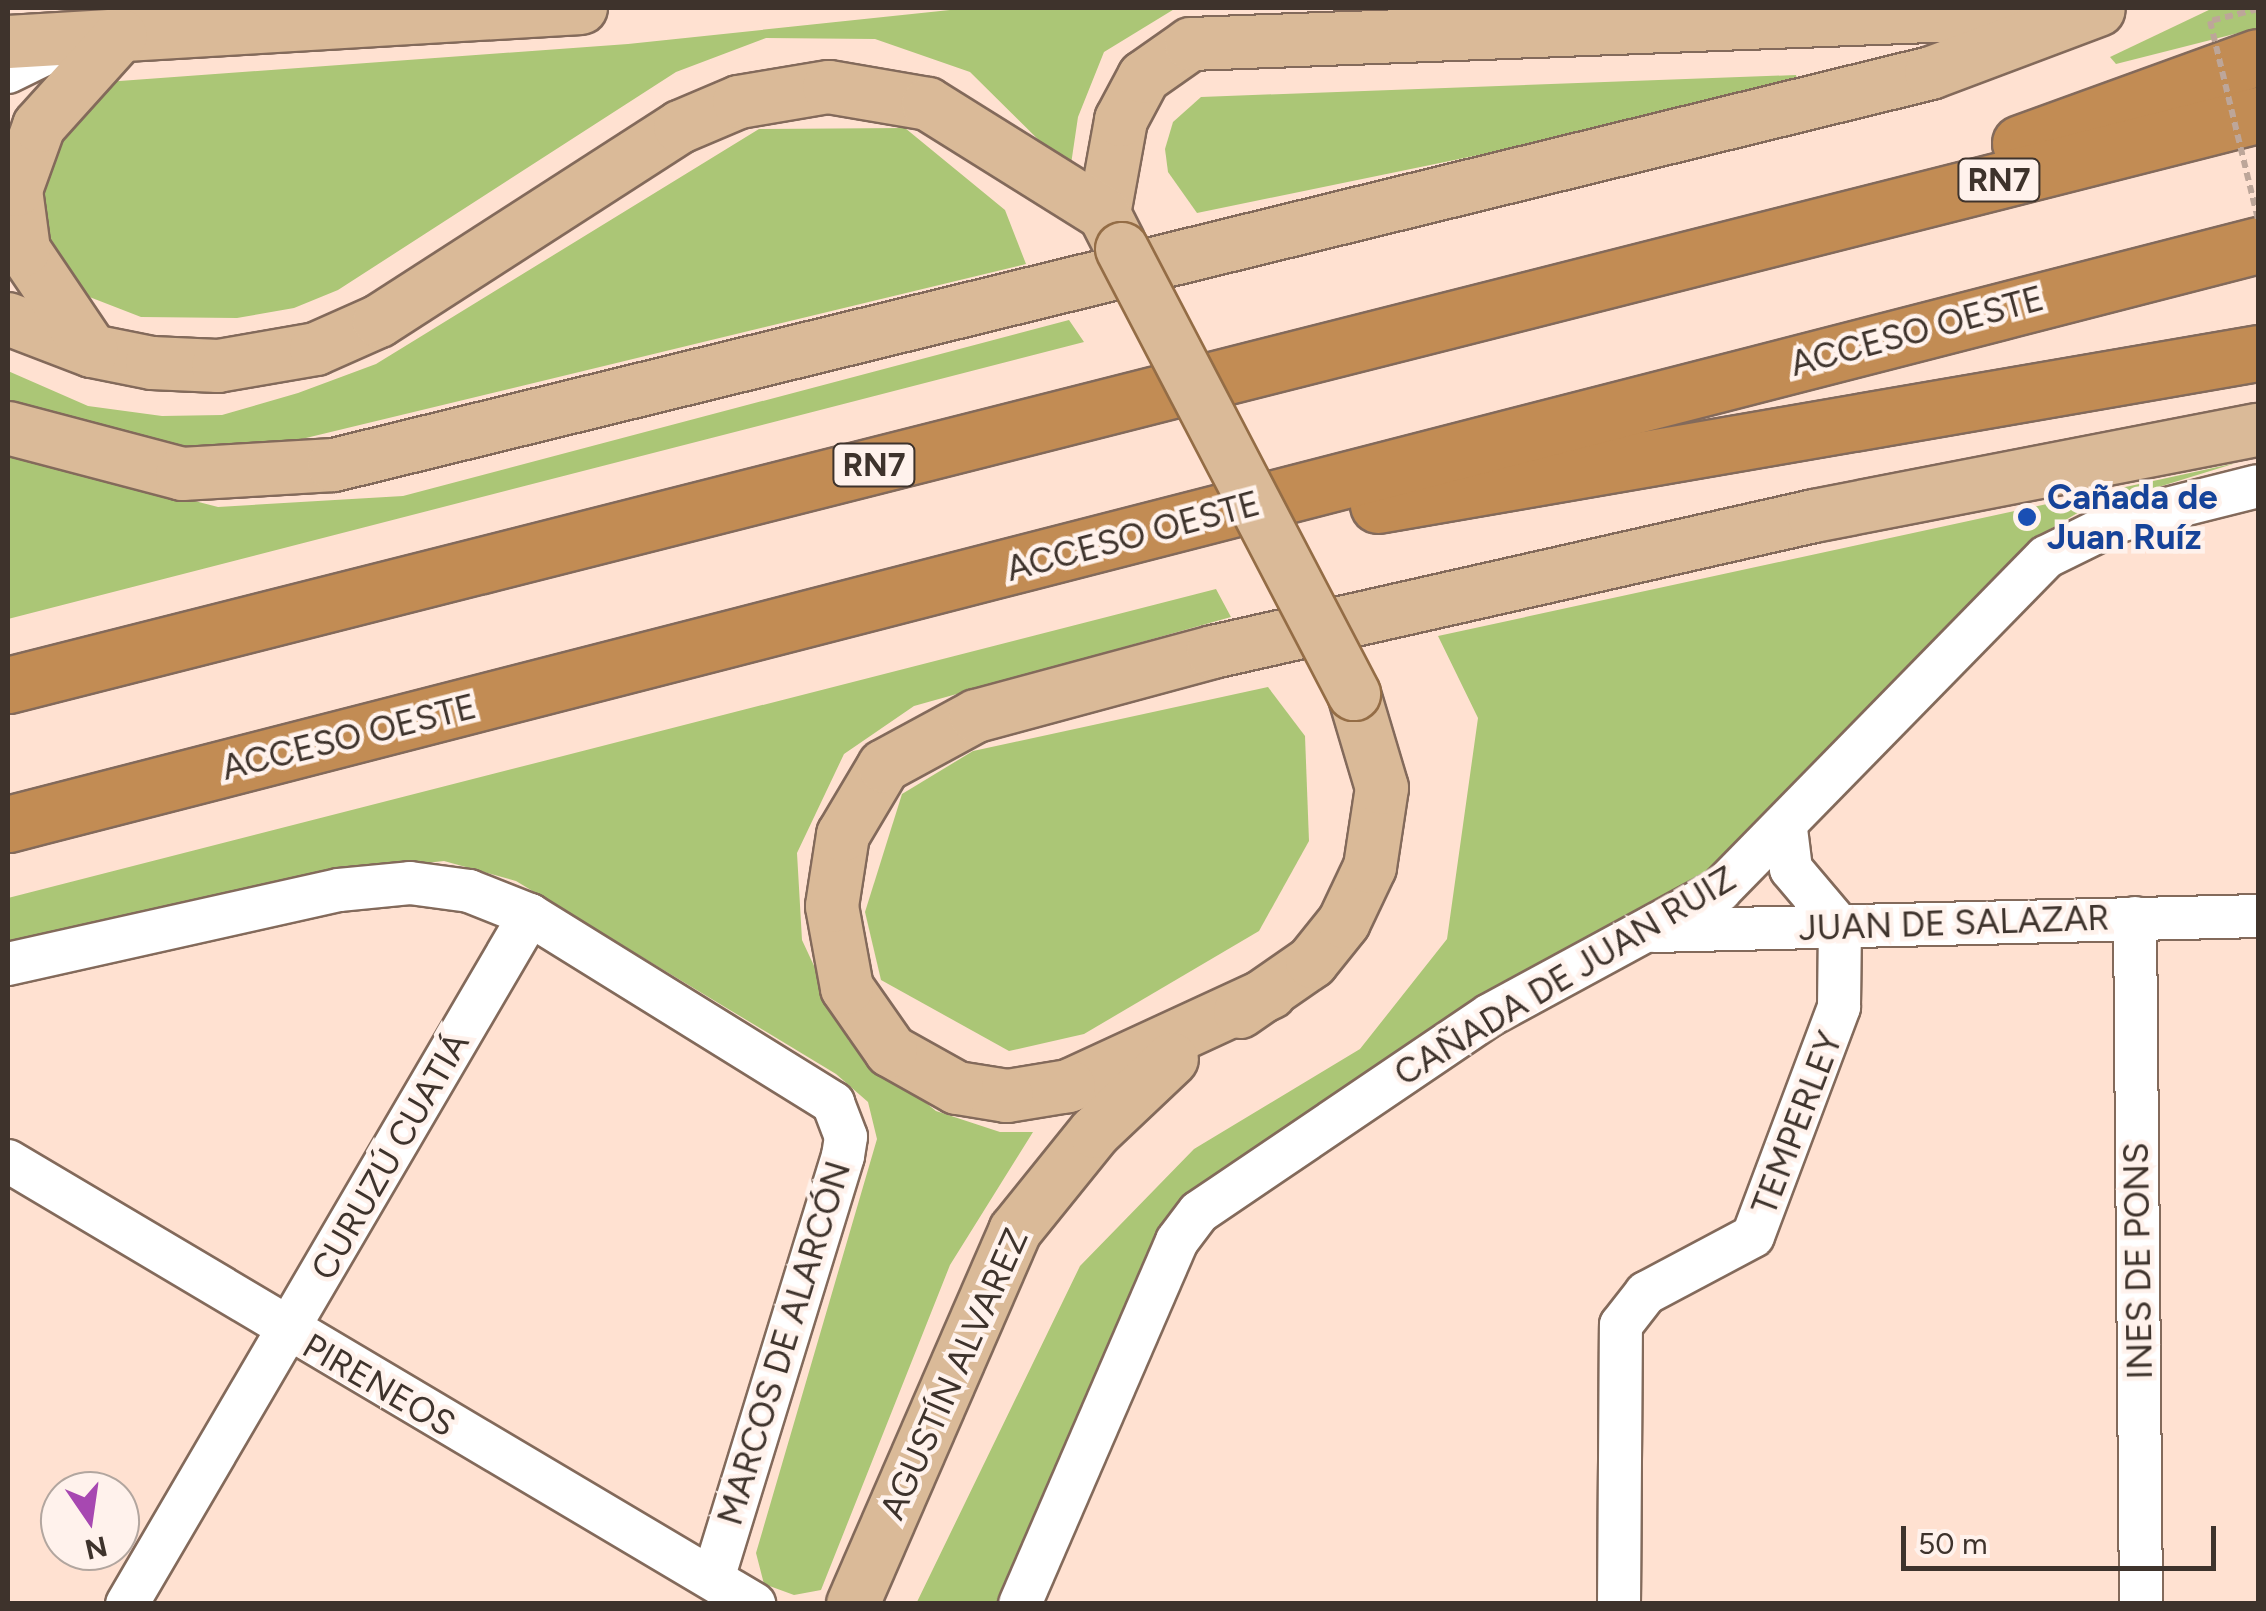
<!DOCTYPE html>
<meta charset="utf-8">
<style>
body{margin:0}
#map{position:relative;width:2266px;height:1611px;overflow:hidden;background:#ffe1d1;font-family:Figtree,sans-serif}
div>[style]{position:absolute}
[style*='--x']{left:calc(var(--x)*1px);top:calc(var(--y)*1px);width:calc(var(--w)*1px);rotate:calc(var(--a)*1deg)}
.green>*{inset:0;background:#abc676}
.roads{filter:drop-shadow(2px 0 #836a5b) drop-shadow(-2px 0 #836a5b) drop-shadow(0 2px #836a5b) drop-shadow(0 -2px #836a5b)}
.minor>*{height:42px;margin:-21px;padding:0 21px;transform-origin:21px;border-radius:21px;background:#fff}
.major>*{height:52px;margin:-26px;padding:0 26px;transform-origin:26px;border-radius:26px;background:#daba98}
.highway>*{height:55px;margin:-27.5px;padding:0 27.5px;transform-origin:27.5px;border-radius:27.5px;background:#c28c54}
.path-bridge>*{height:6px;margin-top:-3px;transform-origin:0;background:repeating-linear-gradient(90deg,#bda699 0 8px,transparent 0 13px)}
.bridges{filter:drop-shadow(2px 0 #946d46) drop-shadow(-2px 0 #946d46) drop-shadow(0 2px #946d46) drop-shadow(0 -2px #946d46)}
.major-bridge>*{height:52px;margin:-26px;padding:0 26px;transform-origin:26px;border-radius:26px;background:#daba98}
.dots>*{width:28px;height:28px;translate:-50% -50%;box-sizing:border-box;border:5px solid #fff2ec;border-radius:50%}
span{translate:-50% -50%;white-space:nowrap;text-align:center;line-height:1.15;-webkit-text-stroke:9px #fff2ec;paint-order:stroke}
.shield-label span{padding:2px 8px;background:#fff2ec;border:2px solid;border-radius:8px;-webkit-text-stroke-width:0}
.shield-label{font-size:32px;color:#3e332c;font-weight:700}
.street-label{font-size:35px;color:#3e332c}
.transit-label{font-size:35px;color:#164399;font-weight:700}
.left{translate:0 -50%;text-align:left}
.frame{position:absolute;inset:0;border:10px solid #3e332c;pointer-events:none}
.north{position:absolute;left:40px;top:1471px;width:100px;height:100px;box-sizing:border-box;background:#fff2ec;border:2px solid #b2a69f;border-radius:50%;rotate:167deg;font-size:28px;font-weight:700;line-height:40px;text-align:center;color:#3e332c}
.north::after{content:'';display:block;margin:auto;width:35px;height:45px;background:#a748b1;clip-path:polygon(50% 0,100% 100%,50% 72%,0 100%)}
.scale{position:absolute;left:1901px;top:1526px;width:315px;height:45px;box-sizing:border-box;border:5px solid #3e332c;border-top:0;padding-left:12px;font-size:30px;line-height:35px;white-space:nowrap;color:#3e332c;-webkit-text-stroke:8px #fff2ec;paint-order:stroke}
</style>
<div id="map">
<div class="green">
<div style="clip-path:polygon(969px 8px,1176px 8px,1104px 52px,1078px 117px,1070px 171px,970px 72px,875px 39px,766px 38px,676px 72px,338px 290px,294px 308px,237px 318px,141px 317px,74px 291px,38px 213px,72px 108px,106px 82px,628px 44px)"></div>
<div style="clip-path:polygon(2213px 8px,2258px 8px,2258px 28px,2116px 64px,2110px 57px)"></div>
<div style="clip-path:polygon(1796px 75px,1800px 89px,1197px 213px,1168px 172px,1165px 149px,1173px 122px,1201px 97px)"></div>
<div style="clip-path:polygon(905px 128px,1005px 210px,1026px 264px,281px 444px,181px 446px,8px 400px,8px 371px,88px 406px,162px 416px,222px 415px,298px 393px,376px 364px,759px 129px)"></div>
<div style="clip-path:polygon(1069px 320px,1084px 342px,8px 619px,8px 453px,218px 507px,403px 496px)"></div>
<div style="clip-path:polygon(2236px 463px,2081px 511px,2031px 540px,1749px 856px,1220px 1173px,1006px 1603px,916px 1604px,1080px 1266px,1194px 1149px,1360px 1049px,1447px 939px,1478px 718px,1438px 636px)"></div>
<div style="clip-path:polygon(1216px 589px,1231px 617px,914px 706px,844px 754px,797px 853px,802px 940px,849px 1041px,936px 1111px,1000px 1132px,1033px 1132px,950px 1265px,821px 1590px,794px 1595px,764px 1584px,756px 1553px,877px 1139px,868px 1102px,836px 1074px,516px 881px,444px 861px,326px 874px,8px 941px,8px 898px)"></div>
<div style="clip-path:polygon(1268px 687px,1305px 736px,1309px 841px,1259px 931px,1084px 1034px,1009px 1051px,881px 980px,865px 912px,902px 794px,973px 751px)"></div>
</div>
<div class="roads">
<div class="minor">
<div style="--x:8;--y:72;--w:66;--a:-26.2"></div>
<div style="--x:2135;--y:918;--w:686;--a:89.5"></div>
<div style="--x:1654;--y:931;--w:604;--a:-1.42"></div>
<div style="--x:8;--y:964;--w:339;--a:-12.6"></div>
<div style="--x:339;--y:890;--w:71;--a:-5.6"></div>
<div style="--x:410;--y:883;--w:60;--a:7.7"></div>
<div style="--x:469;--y:891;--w:66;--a:21.5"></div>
<div style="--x:530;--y:915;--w:357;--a:31.8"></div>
<div style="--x:833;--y:1103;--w:36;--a:69"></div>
<div style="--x:846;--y:1137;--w:19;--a:99"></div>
<div style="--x:843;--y:1156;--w:442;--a:107.1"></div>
<div style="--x:8;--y:1161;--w:868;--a:30.7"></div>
<div style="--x:127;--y:1604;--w:798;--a:-59.68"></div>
<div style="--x:1020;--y:1604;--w:395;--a:-66.6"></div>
<div style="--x:1177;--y:1241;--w:36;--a:-53"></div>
<div style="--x:1199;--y:1212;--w:351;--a:-34.1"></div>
<div style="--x:1490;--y:1015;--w:262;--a:-28.5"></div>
<div style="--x:1720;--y:890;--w:466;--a:-45.6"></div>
<div style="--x:2046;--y:557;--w:81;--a:-26.3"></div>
<div style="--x:2119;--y:521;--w:143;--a:-14.1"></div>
<div style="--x:1619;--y:1604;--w:279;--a:-89.6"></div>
<div style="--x:1621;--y:1325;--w:41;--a:-52"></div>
<div style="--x:1646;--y:1293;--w:121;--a:-28"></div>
<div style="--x:1753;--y:1236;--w:245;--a:-69.4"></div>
<div style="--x:1839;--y:1007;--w:80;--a:-89.3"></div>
<div style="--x:1840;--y:927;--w:76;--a:-130.2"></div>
<div style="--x:1791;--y:869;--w:40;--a:-97.1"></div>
</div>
<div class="major">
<div style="--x:8;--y:42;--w:574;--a:-3.4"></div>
<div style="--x:1119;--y:243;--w:33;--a:-117"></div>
<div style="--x:1104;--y:214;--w:96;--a:-79.7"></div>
<div style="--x:1121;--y:120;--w:49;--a:-61.9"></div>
<div style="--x:1144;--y:77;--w:57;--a:-35.1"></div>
<div style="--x:1191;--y:44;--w:871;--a:-2.17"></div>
<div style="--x:8;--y:319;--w:90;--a:20.9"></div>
<div style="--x:92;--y:351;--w:61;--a:11.3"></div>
<div style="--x:152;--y:363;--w:66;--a:2.6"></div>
<div style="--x:218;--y:366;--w:99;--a:-9.8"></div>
<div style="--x:316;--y:349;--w:69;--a:-24"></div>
<div style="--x:379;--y:321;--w:358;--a:-32.8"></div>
<div style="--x:680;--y:127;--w:64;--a:-23"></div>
<div style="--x:739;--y:102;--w:91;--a:-9.5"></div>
<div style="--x:829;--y:87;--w:100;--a:9.7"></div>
<div style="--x:928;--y:104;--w:208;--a:32"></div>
<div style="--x:92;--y:351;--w:122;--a:-124"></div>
<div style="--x:24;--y:250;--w:61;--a:-97.6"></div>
<div style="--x:16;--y:190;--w:68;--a:-70.2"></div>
<div style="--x:39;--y:126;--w:122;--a:-48"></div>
<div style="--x:8;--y:428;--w:180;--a:14.8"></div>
<div style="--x:182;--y:474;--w:152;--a:-3.4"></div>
<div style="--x:334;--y:465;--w:1644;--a:-13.79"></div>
<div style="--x:1931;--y:73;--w:179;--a:-20.6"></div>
<div style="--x:1270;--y:993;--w:221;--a:155.2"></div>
<div style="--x:1069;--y:1086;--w:63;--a:170.8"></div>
<div style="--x:1007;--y:1096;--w:51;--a:-170.9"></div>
<div style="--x:957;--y:1088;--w:76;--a:-150.7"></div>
<div style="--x:891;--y:1051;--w:77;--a:-124.9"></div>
<div style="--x:847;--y:988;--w:83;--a:-100.4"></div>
<div style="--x:832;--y:906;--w:72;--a:-81.2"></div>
<div style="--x:843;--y:835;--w:80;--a:-59.3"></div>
<div style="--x:884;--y:766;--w:105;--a:-28.5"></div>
<div style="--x:976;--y:716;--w:245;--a:-15.1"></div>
<div style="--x:1213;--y:652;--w:616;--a:-12.75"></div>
<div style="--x:1814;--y:516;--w:452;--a:-11"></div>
<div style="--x:1240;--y:1012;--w:88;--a:-34.8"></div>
<div style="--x:1312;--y:962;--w:51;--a:-51.3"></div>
<div style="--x:1344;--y:922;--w:61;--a:-64.7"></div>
<div style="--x:1370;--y:867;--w:80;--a:-81.4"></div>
<div style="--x:1382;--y:788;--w:98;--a:-106.6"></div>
<div style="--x:853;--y:1604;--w:407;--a:-66.5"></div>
<div style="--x:1015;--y:1231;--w:127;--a:-51.1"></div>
<div style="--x:1095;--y:1132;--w:106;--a:-43.5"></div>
</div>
<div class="highway">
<div style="--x:2020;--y:143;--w:253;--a:-19.9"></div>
<div style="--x:1378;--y:505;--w:893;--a:-9.8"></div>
<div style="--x:8;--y:685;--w:2321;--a:-14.22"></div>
<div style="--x:8;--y:824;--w:2323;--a:-14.43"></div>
</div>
</div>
<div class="path-bridge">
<div style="--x:2258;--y:9;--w:49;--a:166"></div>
<div style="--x:2210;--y:21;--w:205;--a:76.4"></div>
</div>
<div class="bridges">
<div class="major-bridge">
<div style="--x:1122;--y:249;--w:502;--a:62.46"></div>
</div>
</div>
<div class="dots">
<div style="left:2027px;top:517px;background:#1a4fb4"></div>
</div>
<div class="shield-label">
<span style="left:1999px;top:180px">RN7</span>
<span style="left:874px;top:465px">RN7</span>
</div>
<div class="street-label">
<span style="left:1917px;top:331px;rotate:-15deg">ACCESO OESTE</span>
<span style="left:1133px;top:536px;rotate:-15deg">ACCESO OESTE</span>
<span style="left:349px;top:737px;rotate:-14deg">ACCESO OESTE</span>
<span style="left:1954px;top:923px;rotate:-2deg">JUAN DE SALAZAR</span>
<span style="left:1565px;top:976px;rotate:-31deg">CAÑADA DE JUAN RUIZ</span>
<span style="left:1797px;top:1123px;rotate:-69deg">TEMPERLEY</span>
<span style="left:390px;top:1156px;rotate:-60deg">CURUZÚ CUATIÁ</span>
<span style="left:2138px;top:1261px;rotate:-91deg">INES DE PONS</span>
<span style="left:784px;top:1343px;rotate:-73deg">MARCOS DE ALARCÓN</span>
<span style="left:954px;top:1374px;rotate:-66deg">AGUSTÍN ALVAREZ</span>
<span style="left:379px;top:1385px;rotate:30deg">PIRENEOS</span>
</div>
<div class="transit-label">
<span class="left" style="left:2047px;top:517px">Cañada de<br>Juan Ruíz</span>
</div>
<div class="frame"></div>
<div class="north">N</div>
<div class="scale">50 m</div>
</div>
